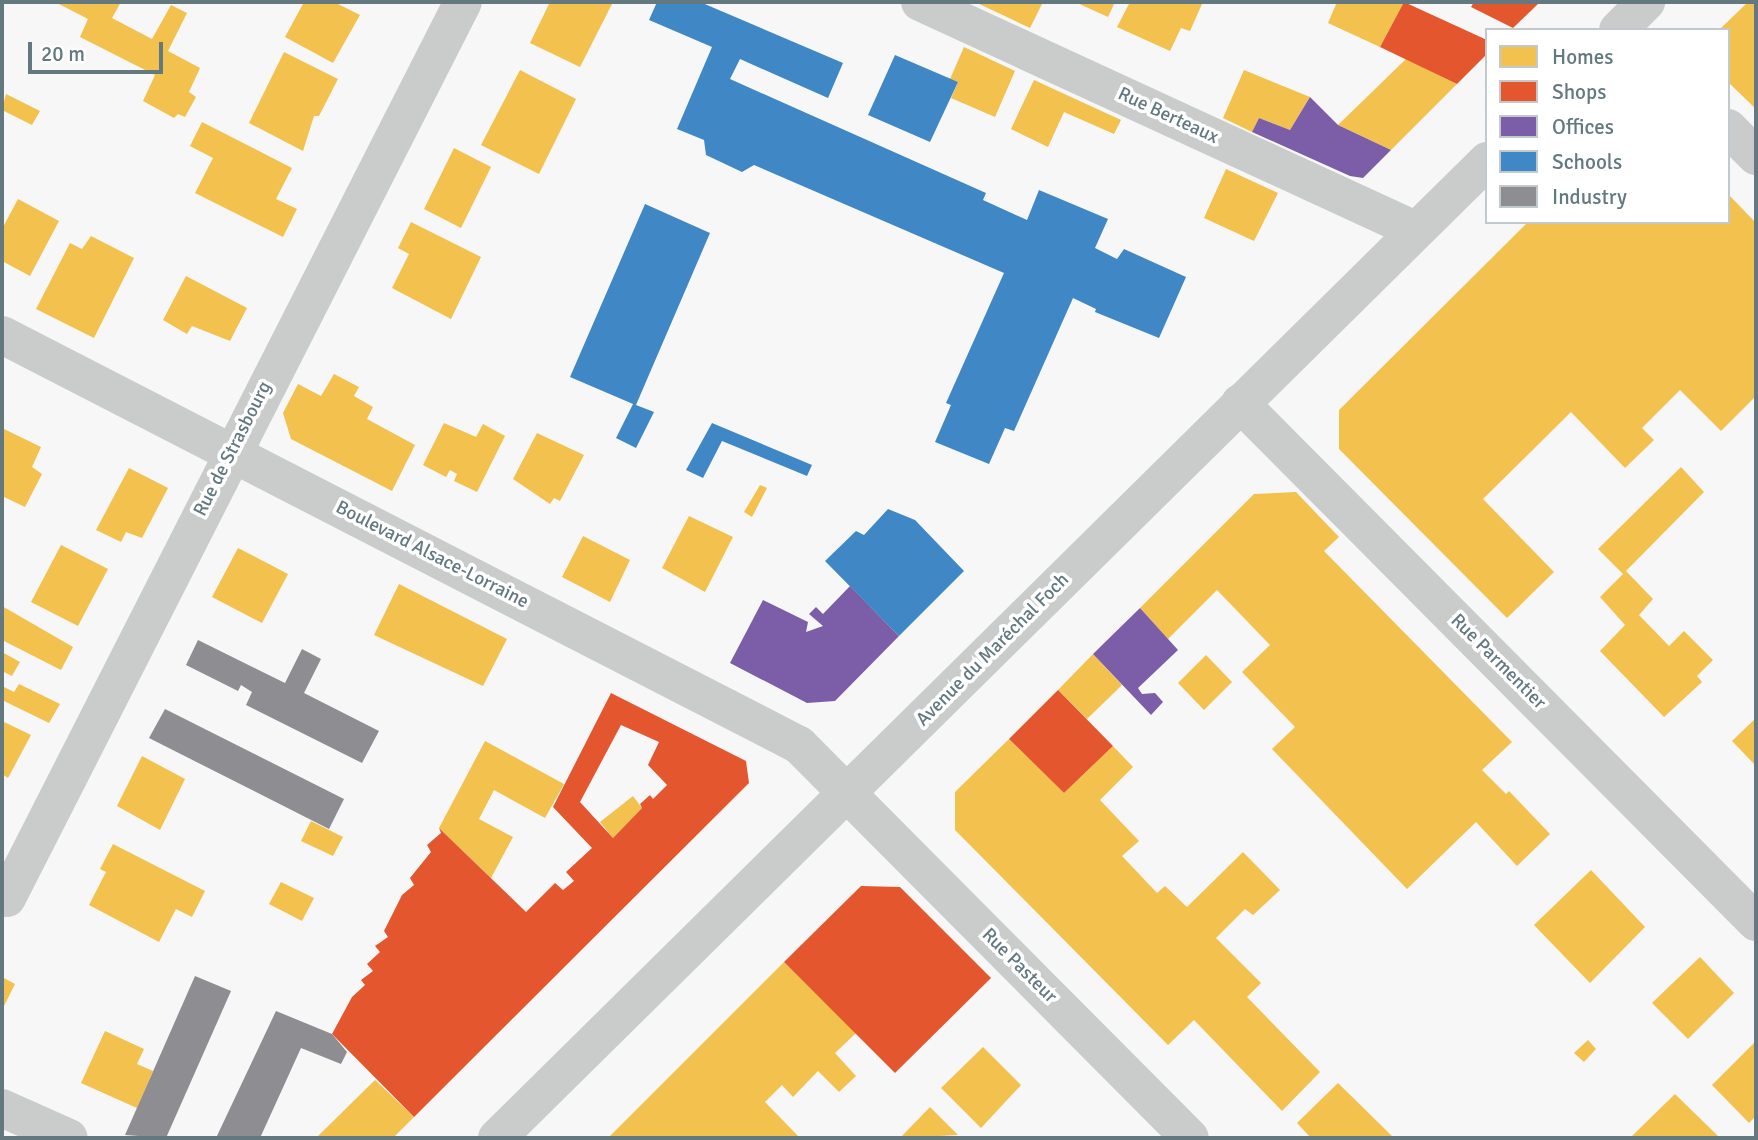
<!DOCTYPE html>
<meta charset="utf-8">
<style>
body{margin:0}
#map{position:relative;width:1758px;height:1140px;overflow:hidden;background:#f7f7f7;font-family:Signika,sans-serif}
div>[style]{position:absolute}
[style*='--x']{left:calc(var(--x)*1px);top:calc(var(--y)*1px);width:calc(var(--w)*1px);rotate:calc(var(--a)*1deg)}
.homes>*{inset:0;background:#f2c14e}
.shops>*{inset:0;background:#e4572e}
.offices>*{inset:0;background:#7b5ea7}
.schools>*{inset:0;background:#3f88c5}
.industry>*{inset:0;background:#8d8d92}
.minor>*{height:38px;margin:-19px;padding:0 19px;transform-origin:19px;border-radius:19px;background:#cacccc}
.tertiary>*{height:38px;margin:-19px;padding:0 19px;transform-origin:19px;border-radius:19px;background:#cacccc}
span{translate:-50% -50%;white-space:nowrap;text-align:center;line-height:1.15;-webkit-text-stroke:7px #fff;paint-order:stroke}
.street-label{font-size:19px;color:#647880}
.frame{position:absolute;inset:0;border:4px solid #647880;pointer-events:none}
.legend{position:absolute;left:1485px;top:28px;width:245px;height:196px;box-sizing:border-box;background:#fff;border:2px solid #c1c9cc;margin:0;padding:9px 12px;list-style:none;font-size:21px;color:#647880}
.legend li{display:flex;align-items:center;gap:14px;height:35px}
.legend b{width:35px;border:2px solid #c1c9cc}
.scale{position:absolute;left:28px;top:42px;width:135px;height:32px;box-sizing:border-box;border:4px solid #647880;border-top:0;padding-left:9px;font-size:21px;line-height:24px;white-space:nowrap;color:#647880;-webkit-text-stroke:5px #fff;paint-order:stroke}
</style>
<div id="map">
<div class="homes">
<div style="clip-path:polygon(55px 2px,121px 2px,112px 18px,152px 39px,171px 5px,187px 13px,168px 51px,200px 68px,189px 92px,196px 97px,185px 117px,178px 114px,174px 118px,143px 101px,155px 75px,80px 37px,88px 19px)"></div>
<div style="clip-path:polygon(304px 2px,334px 2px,360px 15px,333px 63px,285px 37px)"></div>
<div style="clip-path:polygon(550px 2px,612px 4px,580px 67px,530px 43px)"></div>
<div style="clip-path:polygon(975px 2px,1043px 2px,1030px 28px)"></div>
<div style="clip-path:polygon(1075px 2px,1115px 2px,1108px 17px)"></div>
<div style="clip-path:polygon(1130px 2px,1197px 2px,1202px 4px,1190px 31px,1181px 28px,1170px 51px,1117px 27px)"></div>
<div style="clip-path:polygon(1337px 2px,1404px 2px,1380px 47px,1328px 23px)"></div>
<div style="clip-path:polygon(1748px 2px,1756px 2px,1756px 109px,1728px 82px,1728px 30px,1719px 30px)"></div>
<div style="clip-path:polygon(964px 47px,1015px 71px,995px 117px,951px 98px,958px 82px,950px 79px)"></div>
<div style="clip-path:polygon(284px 52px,338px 79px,319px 116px,314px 116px,303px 151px,249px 123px)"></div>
<div style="clip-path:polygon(1406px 59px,1457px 84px,1391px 150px,1338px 125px)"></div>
<div style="clip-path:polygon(520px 70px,576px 99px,539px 174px,481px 145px)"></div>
<div style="clip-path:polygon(1244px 70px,1310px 97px,1290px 130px,1259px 118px,1252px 132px,1223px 118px)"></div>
<div style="clip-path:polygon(1034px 80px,1121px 120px,1114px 134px,1064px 112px,1048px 147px,1011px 129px)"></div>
<div style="clip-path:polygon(6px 94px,40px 111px,32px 125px,2px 110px)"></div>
<div style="clip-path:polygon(202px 122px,292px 168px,276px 199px,297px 209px,283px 237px,195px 193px,213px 158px,190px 146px)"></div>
<div style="clip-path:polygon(454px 148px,491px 167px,461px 228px,424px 209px)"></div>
<div style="clip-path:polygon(1226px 169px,1278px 193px,1254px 241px,1204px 218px)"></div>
<div style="clip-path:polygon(1728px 194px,1756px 223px,1756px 396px,1721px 431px,1680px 390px,1642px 428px,1654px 440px,1625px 468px,1571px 412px,1483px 499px,1554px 572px,1507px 618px,1339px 449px,1339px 410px,1528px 222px,1728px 222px)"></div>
<div style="clip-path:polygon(18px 199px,59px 221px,30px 276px,2px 261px,2px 229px)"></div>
<div style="clip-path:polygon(411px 222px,481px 257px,451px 319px,392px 288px,409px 254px,398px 248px)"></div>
<div style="clip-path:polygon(91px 236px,134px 258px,94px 338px,36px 309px,70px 243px,82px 249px)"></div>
<div style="clip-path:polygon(186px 276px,247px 308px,230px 341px,192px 326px,187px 334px,163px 320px)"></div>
<div style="clip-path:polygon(334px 374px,359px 387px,354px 396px,373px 407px,367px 419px,415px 445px,392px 491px,291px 439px,283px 413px,298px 384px,321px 396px)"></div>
<div style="clip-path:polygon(444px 423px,476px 437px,483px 424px,505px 436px,477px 492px,454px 481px,457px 474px,450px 470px,446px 477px,423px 465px)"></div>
<div style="clip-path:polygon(2px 428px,41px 447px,32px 467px,42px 474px,25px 507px,2px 496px)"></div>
<div style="clip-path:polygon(537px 433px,584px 455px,560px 501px,554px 498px,550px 504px,513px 479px)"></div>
<div style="clip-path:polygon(1681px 467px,1704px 492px,1626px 571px,1653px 599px,1639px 615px,1669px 646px,1684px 631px,1713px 660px,1697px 676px,1702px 682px,1664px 717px,1600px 651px,1625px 625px,1600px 597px,1623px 574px,1598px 549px)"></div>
<div style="clip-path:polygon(129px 468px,168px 488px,142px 538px,126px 532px,121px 542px,96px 530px)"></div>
<div style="clip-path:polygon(760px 485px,767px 488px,752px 517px,744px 512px)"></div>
<div style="clip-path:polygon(1296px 492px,1339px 537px,1324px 551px,1512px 742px,1482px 770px,1506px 794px,1509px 791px,1550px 834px,1517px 866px,1476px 822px,1407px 889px,1272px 749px,1295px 727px,1242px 672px,1270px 645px,1217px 590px,1168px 639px,1140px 608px,1254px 494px)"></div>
<div style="clip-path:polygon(689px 516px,733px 537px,705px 592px,662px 568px)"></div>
<div style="clip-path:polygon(583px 536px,630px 560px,610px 602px,562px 577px)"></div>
<div style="clip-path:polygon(61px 545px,108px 569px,78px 626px,31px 602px)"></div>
<div style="clip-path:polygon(238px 548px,288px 574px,262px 623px,212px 597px)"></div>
<div style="clip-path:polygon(399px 584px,507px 639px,483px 686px,374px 635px)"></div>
<div style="clip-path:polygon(2px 606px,73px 647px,61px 670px,2px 640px)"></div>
<div style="clip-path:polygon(2px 652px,20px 662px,12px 676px,2px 671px)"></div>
<div style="clip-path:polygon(1093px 654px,1122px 685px,1087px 719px,1058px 690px)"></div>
<div style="clip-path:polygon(1206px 655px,1232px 682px,1204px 710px,1178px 683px)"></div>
<div style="clip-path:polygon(19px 684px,60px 704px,49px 723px,2px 700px,2px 686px,14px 692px)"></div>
<div style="clip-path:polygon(1756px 718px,1756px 766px,1732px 741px)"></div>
<div style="clip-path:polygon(2px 721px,31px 735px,8px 778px,2px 774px)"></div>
<div style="clip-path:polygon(1009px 739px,1064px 793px,1113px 746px,1133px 767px,1100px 800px,1139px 841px,1122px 856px,1157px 893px,1165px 886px,1187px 907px,1243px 852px,1280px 890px,1253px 915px,1245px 909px,1216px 938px,1261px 983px,1247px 997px,1320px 1072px,1282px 1111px,1194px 1020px,1168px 1045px,955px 830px,955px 792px)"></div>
<div style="clip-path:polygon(485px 741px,564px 784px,545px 818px,494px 790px,479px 819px,513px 837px,491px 878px,439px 828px)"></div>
<div style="clip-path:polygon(142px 756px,185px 779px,160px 830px,117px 806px)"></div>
<div style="clip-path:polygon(633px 796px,642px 808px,613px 838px,600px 822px)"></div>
<div style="clip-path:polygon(311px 821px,343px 837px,333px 856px,301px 841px)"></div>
<div style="clip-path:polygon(113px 844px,205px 891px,192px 917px,176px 909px,159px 942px,89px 905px,106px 872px,100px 869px)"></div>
<div style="clip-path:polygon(1591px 870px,1645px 927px,1590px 983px,1534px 925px)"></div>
<div style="clip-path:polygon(281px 882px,314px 898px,302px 921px,269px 904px)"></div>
<div style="clip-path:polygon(1700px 957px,1734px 993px,1688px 1039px,1652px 1003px)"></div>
<div style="clip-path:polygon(784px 962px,856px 1033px,835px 1053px,856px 1076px,839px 1092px,818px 1071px,793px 1097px,782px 1085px,765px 1102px,800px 1138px,608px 1138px)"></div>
<div style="clip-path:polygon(2px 977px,15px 984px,2px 1010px)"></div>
<div style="clip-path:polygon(105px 1031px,144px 1049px,137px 1064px,153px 1071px,137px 1108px,81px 1083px)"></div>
<div style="clip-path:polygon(1588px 1040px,1596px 1049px,1584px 1062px,1574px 1053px)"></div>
<div style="clip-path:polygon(1756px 1041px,1756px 1116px,1749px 1123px,1712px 1085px)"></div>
<div style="clip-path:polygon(983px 1047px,1021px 1085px,981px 1128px,941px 1088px)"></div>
<div style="clip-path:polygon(375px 1080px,414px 1117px,393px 1138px,316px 1138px)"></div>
<div style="clip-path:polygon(1338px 1083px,1394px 1138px,1311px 1138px,1297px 1123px)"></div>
<div style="clip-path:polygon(1675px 1094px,1718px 1136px,1716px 1138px,1632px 1136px)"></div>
<div style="clip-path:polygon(930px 1107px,958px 1135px,900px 1138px)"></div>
</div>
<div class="shops">
<div style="clip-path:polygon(1404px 2px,1487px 40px,1487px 54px,1457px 84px,1380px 47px)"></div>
<div style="clip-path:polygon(1474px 2px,1540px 2px,1513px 28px,1471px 7px)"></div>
<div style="clip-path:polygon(1058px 690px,1113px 746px,1064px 793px,1009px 739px)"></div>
<div style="clip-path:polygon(evenodd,611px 693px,746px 761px,749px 783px,414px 1117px,332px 1034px,352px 997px,365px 985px,361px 980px,373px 971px,367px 964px,380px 952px,375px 946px,388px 937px,384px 931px,402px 895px,414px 885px,410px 878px,431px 852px,427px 845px,441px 833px,439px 828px,526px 912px,555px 883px,563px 890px,574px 881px,566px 872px,592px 848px,553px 807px,611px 693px,621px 725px,659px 742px,648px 765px,667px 785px,653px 799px,650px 795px,640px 804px,642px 808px,613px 838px,580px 802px,621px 725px)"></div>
<div style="clip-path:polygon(861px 886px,900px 887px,991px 978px,895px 1073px,784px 962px)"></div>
</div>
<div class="offices">
<div style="clip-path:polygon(1310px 97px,1338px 125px,1391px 150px,1363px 178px,1350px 176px,1252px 132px,1259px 118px,1290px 130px)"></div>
<div style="clip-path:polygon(850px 586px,899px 636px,835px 701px,807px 703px,730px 663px,763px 600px,808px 622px,806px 632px,823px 626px,809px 614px,816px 607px,823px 614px)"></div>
<div style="clip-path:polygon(1140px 608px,1178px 650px,1138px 688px,1142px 694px,1155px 693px,1163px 702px,1151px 715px,1093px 654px)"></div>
</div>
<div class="schools">
<div style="clip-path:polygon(657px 2px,700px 2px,843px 63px,828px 98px,740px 59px,730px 79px,986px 193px,983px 200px,1027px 220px,1039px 190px,1108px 219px,1095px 248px,1117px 259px,1124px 249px,1186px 277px,1159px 338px,1095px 312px,1096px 309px,1073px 298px,1014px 431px,1005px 428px,989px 464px,935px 442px,951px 405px,946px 403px,1004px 273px,754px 165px,742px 172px,706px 155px,704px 140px,677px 129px,712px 47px,649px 20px)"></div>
<div style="clip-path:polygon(895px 55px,958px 82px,930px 142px,868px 115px)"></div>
<div style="clip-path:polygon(645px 204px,710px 233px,636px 405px,654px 412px,636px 448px,616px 438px,633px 404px,570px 377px)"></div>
<div style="clip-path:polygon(712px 423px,812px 465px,807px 476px,722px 441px,703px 478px,686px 470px)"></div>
<div style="clip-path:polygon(888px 509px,915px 520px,964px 571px,899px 636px,825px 561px,856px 531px,864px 535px)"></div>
</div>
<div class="industry">
<div style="clip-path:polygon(198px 640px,285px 683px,302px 649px,321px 659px,304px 693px,379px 731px,362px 763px,246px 705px,252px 692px,241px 685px,238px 691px,186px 665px)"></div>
<div style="clip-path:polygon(165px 709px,344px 799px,329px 829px,149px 738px)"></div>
<div style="clip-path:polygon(195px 976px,231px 991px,166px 1138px,125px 1135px)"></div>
<div style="clip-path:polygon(276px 1011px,332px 1034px,347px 1052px,341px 1064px,301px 1048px,260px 1138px,216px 1138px)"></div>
</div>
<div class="minor">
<div style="--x:920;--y:2;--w:545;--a:24.73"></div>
<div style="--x:1728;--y:128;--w:40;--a:45"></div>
<div style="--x:2;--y:335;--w:896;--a:27.22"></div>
<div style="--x:799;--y:745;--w:554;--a:45.15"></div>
<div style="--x:1240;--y:403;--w:732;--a:45.17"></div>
<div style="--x:7;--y:898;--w:1005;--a:-63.03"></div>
<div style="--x:2;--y:1108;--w:73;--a:24.1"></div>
</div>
<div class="tertiary">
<div style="--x:1618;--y:30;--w:40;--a:-45"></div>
<div style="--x:497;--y:1138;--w:1391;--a:-44.62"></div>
</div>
<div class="street-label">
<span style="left:1168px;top:116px;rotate:25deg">Rue Berteaux</span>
<span style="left:233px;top:449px;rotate:-63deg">Rue de Strasbourg</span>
<span style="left:432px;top:555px;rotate:27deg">Boulevard Alsace-Lorraine</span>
<span style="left:993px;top:650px;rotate:-45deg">Avenue du Maréchal Foch</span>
<span style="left:1498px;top:662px;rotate:45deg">Rue Parmentier</span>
<span style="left:1019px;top:966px;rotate:45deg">Rue Pasteur</span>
</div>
<div class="frame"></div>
<ul class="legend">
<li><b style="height:19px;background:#f2c14e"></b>Homes</li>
<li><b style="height:19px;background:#e4572e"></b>Shops</li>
<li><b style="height:19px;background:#7b5ea7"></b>Offices</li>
<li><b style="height:19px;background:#3f88c5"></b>Schools</li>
<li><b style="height:19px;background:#8d8d92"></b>Industry</li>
</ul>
<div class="scale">20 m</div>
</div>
